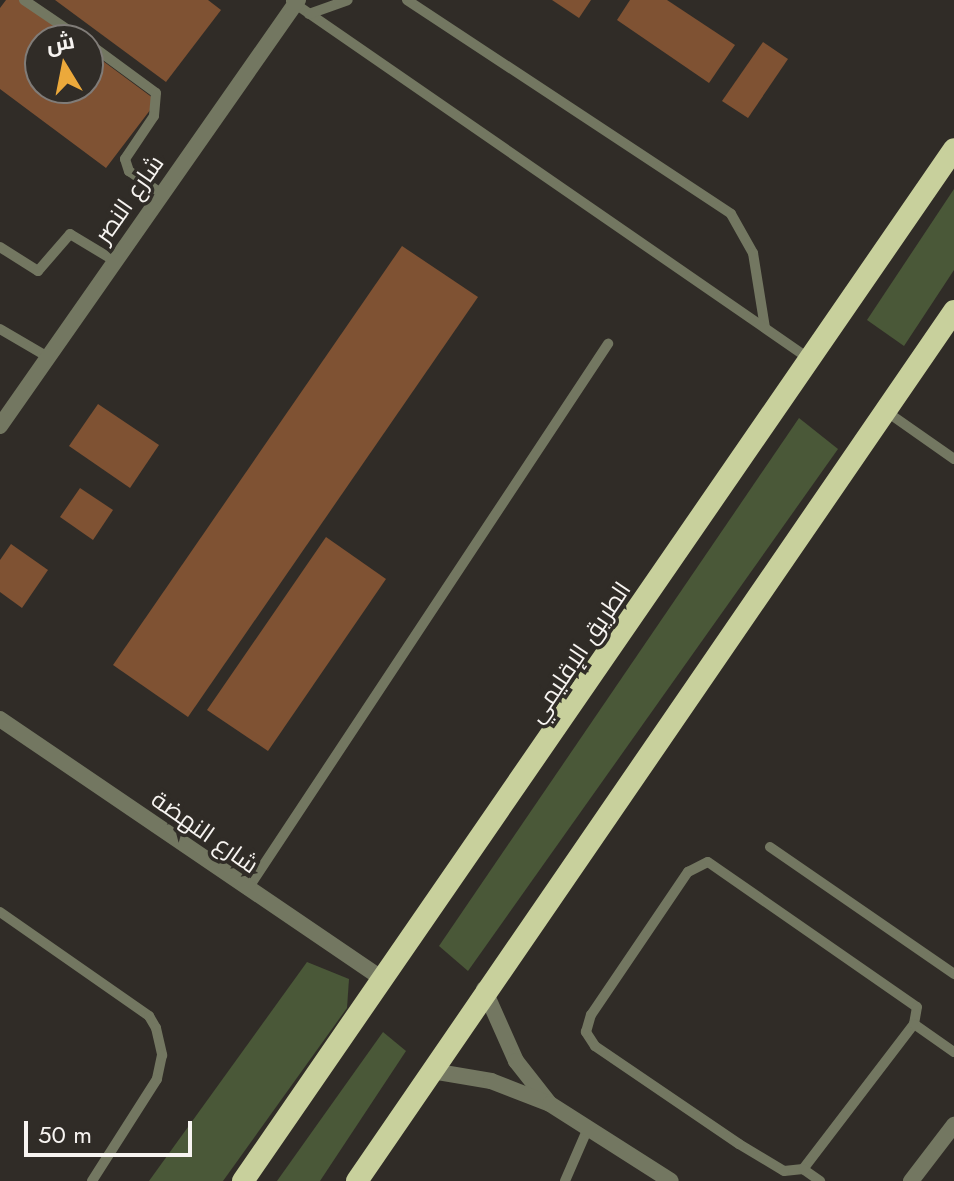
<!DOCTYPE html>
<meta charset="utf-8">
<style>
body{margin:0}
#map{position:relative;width:954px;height:1181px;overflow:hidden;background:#302c27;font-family:Jost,Cairo,sans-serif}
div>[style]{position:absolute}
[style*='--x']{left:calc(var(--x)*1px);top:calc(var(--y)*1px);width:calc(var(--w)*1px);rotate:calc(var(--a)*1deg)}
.green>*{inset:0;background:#4a5838}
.building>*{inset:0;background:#7f5233}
.service>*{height:10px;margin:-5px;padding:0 5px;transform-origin:5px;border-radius:5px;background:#737761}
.minor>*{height:16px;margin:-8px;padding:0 8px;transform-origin:8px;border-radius:8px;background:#737761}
.tertiary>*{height:16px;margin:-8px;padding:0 8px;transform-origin:8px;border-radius:8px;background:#737761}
.trunk>*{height:22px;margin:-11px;padding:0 11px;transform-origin:11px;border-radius:11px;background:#c8d09c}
span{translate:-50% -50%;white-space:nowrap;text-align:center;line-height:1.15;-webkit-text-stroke:7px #302c27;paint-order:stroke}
.street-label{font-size:24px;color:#f7f4f1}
.north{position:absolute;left:24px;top:24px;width:80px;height:80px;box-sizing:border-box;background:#302c27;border:2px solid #807c78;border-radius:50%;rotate:350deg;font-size:22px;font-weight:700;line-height:32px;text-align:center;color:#f7f4f1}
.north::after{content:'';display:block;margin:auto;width:28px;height:36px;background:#eca93b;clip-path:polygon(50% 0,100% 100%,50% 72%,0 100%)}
.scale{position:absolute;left:24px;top:1121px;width:168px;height:36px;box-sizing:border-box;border:4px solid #f7f4f1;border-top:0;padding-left:10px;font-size:24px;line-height:28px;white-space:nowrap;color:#f7f4f1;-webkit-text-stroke:6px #302c27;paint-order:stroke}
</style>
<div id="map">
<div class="green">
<div style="clip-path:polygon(954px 189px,954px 270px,904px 346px,867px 320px)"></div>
<div style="clip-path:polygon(799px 418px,838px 449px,468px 971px,439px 946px)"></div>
<div style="clip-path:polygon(307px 962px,349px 979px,347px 1008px,223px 1181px,149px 1181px)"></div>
<div style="clip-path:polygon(383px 1032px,406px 1051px,320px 1181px,277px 1181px)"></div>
</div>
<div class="building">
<div style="clip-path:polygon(6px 0,21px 0,75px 40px,40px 40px,40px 88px,88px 88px,88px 50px,157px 101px,106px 168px,0 89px,0 8px)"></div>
<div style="clip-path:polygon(55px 0,208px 0,221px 10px,166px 82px)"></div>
<div style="clip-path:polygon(552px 0,591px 0,579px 18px)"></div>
<div style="clip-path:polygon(630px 0,667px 0,735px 45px,709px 83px,617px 20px)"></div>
<div style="clip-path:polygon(763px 42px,788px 59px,748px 118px,722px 101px)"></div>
<div style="clip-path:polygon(402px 246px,478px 297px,188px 717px,113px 665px)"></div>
<div style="clip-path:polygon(98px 404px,159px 445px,130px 488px,69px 446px)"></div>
<div style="clip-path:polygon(80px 488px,113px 510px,93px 540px,60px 517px)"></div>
<div style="clip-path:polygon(326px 537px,386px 579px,268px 751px,207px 710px)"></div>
<div style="clip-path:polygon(11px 544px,48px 570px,22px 608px,0 592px,0 560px)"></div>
</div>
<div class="service">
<div style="--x:24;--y:0;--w:71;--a:34.1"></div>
<div style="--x:407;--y:0;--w:388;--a:33.4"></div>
<div style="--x:731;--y:214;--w:45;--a:60.6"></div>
<div style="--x:753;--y:253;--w:76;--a:80.9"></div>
<div style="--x:291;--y:1;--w:632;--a:34.62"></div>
<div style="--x:309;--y:14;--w:41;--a:-19.7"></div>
<div style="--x:88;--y:43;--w:84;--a:36.3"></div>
<div style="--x:156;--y:93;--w:23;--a:95"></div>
<div style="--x:154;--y:116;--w:52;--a:124"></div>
<div style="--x:125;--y:159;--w:13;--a:72"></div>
<div style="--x:129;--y:171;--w:40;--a:34.9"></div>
<div style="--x:0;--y:247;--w:45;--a:32.3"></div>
<div style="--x:38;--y:271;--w:49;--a:-49.1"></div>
<div style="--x:70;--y:234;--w:52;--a:31"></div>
<div style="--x:0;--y:329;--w:56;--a:30.3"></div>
<div style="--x:887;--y:412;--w:82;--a:35"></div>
<div style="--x:770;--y:847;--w:224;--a:34.6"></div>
<div style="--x:708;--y:862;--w:254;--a:34.8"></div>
<div style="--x:917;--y:1007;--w:17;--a:100"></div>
<div style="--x:914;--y:1024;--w:183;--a:127.4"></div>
<div style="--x:803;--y:1169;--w:19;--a:174"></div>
<div style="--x:784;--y:1171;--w:52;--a:-149"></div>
<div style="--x:739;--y:1144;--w:174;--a:-145.8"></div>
<div style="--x:595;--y:1046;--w:17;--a:-123"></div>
<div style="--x:586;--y:1032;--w:18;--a:-74"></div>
<div style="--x:591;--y:1015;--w:173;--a:-55.9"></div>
<div style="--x:688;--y:872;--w:22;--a:-27"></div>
<div style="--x:247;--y:890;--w:655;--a:-56.53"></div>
<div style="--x:0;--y:912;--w:182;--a:34.9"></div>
<div style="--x:149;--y:1016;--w:14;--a:60"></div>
<div style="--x:156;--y:1028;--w:28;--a:77"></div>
<div style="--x:162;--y:1055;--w:25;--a:102"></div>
<div style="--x:157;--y:1079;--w:121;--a:122.5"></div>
<div style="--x:914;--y:1024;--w:49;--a:35"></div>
<div style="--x:803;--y:1169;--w:21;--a:35"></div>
<div style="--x:565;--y:1181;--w:58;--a:-66.5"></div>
</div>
<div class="minor">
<div style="--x:0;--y:426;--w:520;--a:-55.03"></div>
<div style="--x:0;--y:719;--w:464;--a:34.2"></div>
<div style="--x:911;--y:1181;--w:71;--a:-52.5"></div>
</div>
<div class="tertiary">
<div style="--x:484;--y:989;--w:79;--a:66"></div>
<div style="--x:516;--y:1061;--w:53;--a:51.8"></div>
<div style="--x:432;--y:1071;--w:60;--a:9.6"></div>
<div style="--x:491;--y:1081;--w:63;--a:21.3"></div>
<div style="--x:550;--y:1104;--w:143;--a:32.5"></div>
</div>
<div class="trunk">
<div style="--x:243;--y:1181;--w:1253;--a:-55.43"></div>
<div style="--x:357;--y:1181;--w:1055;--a:-55.54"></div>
</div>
<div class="street-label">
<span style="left:129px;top:199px;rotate:-55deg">شارع النصر</span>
<span style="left:579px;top:652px;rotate:-56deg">الطريق الإقليمي</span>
<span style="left:205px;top:832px;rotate:35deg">شارع النهضة</span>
</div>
<div class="north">ش</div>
<div class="scale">50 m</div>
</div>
